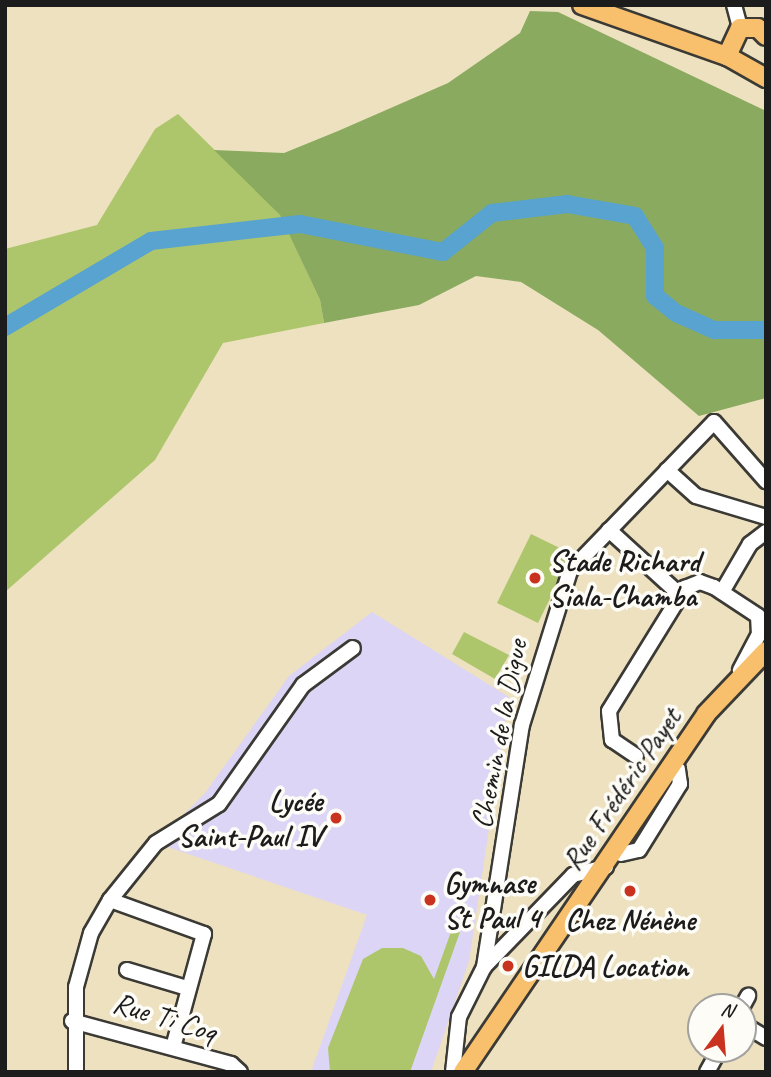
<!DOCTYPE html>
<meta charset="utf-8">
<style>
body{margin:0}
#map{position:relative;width:771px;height:1077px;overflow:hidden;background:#ede1c0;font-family:Caveat,sans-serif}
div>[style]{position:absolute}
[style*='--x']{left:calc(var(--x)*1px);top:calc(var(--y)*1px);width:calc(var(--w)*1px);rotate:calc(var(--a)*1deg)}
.built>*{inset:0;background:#ddd5f6}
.green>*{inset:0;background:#aec66b}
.forest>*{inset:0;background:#8aab5f}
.river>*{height:18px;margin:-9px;padding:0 9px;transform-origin:9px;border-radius:9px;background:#58a3d0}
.roads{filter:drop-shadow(2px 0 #3b3a35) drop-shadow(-2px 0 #3b3a35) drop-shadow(0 2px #3b3a35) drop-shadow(0 -2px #3b3a35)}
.minor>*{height:14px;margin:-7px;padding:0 7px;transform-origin:7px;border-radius:7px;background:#fff}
.major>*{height:18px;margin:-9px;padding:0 9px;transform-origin:9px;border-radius:9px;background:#f8bf6c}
.dots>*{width:19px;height:19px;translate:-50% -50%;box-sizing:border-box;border:4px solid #fdfcf7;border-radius:50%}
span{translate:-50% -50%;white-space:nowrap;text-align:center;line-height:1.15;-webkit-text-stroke:7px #fdfcf7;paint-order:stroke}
.poi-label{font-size:30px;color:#1c1c1c;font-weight:700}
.left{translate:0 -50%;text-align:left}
.right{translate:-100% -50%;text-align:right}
.street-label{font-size:30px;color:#1c1c1c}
.frame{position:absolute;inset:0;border:7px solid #1c1c1c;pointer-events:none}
.north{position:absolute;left:687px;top:993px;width:70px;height:70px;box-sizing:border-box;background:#fdfcf7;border:2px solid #a3a29f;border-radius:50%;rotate:16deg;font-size:19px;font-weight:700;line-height:28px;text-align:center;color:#1c1c1c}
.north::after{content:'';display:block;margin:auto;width:24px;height:32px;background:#c8321e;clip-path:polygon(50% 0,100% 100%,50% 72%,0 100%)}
</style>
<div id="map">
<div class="built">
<div style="clip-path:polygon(372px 612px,509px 697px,469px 961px,431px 1072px,311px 1072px,367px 915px,156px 843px,205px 793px,289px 676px)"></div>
</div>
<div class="green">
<div style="clip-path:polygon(178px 114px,280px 214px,320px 300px,324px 323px,223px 343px,155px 460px,5px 592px,5px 249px,97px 225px,155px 129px)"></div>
<div style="clip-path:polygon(531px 534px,572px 554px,538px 623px,497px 603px)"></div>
<div style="clip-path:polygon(464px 632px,509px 655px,495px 679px,452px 654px)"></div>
<div style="clip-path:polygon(452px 929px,460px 932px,410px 1072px,330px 1072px,328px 1048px,363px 959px,382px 948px,403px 948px,421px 956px,434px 979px)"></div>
</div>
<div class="forest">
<div style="clip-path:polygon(530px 11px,558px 12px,766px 111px,766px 398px,699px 416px,598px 330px,521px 282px,476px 276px,419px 305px,324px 323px,320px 300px,280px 215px,214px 150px,284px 153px,338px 131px,448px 83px,520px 33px)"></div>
</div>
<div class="river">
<div style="--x:5;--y:327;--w:169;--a:-30.5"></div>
<div style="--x:151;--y:241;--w:150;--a:-6.5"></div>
<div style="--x:300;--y:224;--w:146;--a:11.1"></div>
<div style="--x:443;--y:252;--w:63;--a:-38.5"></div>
<div style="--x:492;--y:213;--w:76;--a:-6.8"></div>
<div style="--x:567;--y:204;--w:69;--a:10"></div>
<div style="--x:635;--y:216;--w:38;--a:58"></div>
<div style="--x:655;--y:248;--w:48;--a:90"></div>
<div style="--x:655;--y:296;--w:27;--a:39"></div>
<div style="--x:676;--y:313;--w:42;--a:24.1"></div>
<div style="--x:714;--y:330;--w:52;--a:0"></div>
</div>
<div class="roads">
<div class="minor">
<div style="--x:734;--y:5;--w:24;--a:75"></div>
<div style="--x:667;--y:470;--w:39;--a:42"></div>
<div style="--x:696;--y:496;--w:73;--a:16.7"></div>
<div style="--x:609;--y:530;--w:95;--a:42.4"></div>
<div style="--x:722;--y:592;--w:56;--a:-59.7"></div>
<div style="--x:750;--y:544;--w:20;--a:-37"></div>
<div style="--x:636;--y:756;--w:29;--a:-146"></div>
<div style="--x:612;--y:740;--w:29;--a:-96"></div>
<div style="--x:609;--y:711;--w:145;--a:-58.3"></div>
<div style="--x:685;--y:588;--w:16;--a:-22"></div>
<div style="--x:700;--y:582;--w:15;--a:20"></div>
<div style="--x:714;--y:587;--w:53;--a:33.4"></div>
<div style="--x:758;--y:616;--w:18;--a:87"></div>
<div style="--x:759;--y:634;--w:41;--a:117.8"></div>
<div style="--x:621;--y:854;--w:18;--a:-13"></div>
<div style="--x:639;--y:850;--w:78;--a:-58.2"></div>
<div style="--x:680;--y:784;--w:15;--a:-98"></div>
<div style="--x:110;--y:900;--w:100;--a:19.9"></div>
<div style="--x:204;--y:934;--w:117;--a:105.3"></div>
<div style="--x:484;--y:967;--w:245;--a:-81.1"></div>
<div style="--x:522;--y:725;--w:161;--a:-72.7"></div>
<div style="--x:570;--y:571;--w:207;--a:-46"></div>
<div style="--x:714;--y:422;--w:79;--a:48.6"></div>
<div style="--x:127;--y:970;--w:63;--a:16.7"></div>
<div style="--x:742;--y:1007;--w:13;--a:-61"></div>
<div style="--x:72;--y:1021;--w:165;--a:15.1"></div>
<div style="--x:231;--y:1064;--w:12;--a:42"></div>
<div style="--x:743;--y:1024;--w:27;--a:31"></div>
<div style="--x:76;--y:1072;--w:85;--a:-90"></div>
<div style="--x:76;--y:987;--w:56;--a:-74.5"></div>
<div style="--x:91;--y:933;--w:38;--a:-60"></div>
<div style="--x:110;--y:900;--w:73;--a:-51.1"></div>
<div style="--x:156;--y:843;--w:74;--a:-31.8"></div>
<div style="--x:219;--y:804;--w:146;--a:-54.8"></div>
<div style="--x:303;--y:685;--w:62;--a:-36.5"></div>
<div style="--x:453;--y:1072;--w:55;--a:-83.8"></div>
<div style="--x:459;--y:1017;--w:56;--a:-63.4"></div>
<div style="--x:484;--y:967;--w:128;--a:-45.9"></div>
<div style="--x:573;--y:875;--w:34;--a:-14"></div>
<div style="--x:707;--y:1072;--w:26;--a:-61"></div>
</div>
<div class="major">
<div style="--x:582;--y:5;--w:154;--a:19.4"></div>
<div style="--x:727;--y:56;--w:45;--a:29.4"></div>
<div style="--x:727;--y:56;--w:31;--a:-65"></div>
<div style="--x:740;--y:28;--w:18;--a:0"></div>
<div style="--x:758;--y:28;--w:11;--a:45"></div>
<div style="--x:463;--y:1072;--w:433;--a:-55.8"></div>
<div style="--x:706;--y:714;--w:87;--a:-46.4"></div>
</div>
</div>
<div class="dots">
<div style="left:535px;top:578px;background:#c8321e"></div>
<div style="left:336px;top:818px;background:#c8321e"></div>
<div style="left:630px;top:891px;background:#c8321e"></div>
<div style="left:430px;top:900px;background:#c8321e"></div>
<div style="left:508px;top:966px;background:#c8321e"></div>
</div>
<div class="poi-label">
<span class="left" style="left:549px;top:578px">Stade Richard<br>Siala-Chamba</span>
<span class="right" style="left:322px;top:818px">Lycée<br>Saint-Paul IV</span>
<span class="left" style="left:444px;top:900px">Gymnase<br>St Paul 4</span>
<span style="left:630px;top:920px">Chez Nénène</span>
<span class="left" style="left:522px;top:966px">GILDA Location</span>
</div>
<div class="street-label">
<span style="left:499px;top:734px;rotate:-79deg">Chemin de la Digue</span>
<span style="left:621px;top:789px;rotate:-56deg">Rue Frédéric Payet</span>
<span style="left:165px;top:1017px;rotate:17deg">Rue Ti Coq</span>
</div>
<div class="frame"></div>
<div class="north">N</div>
</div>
